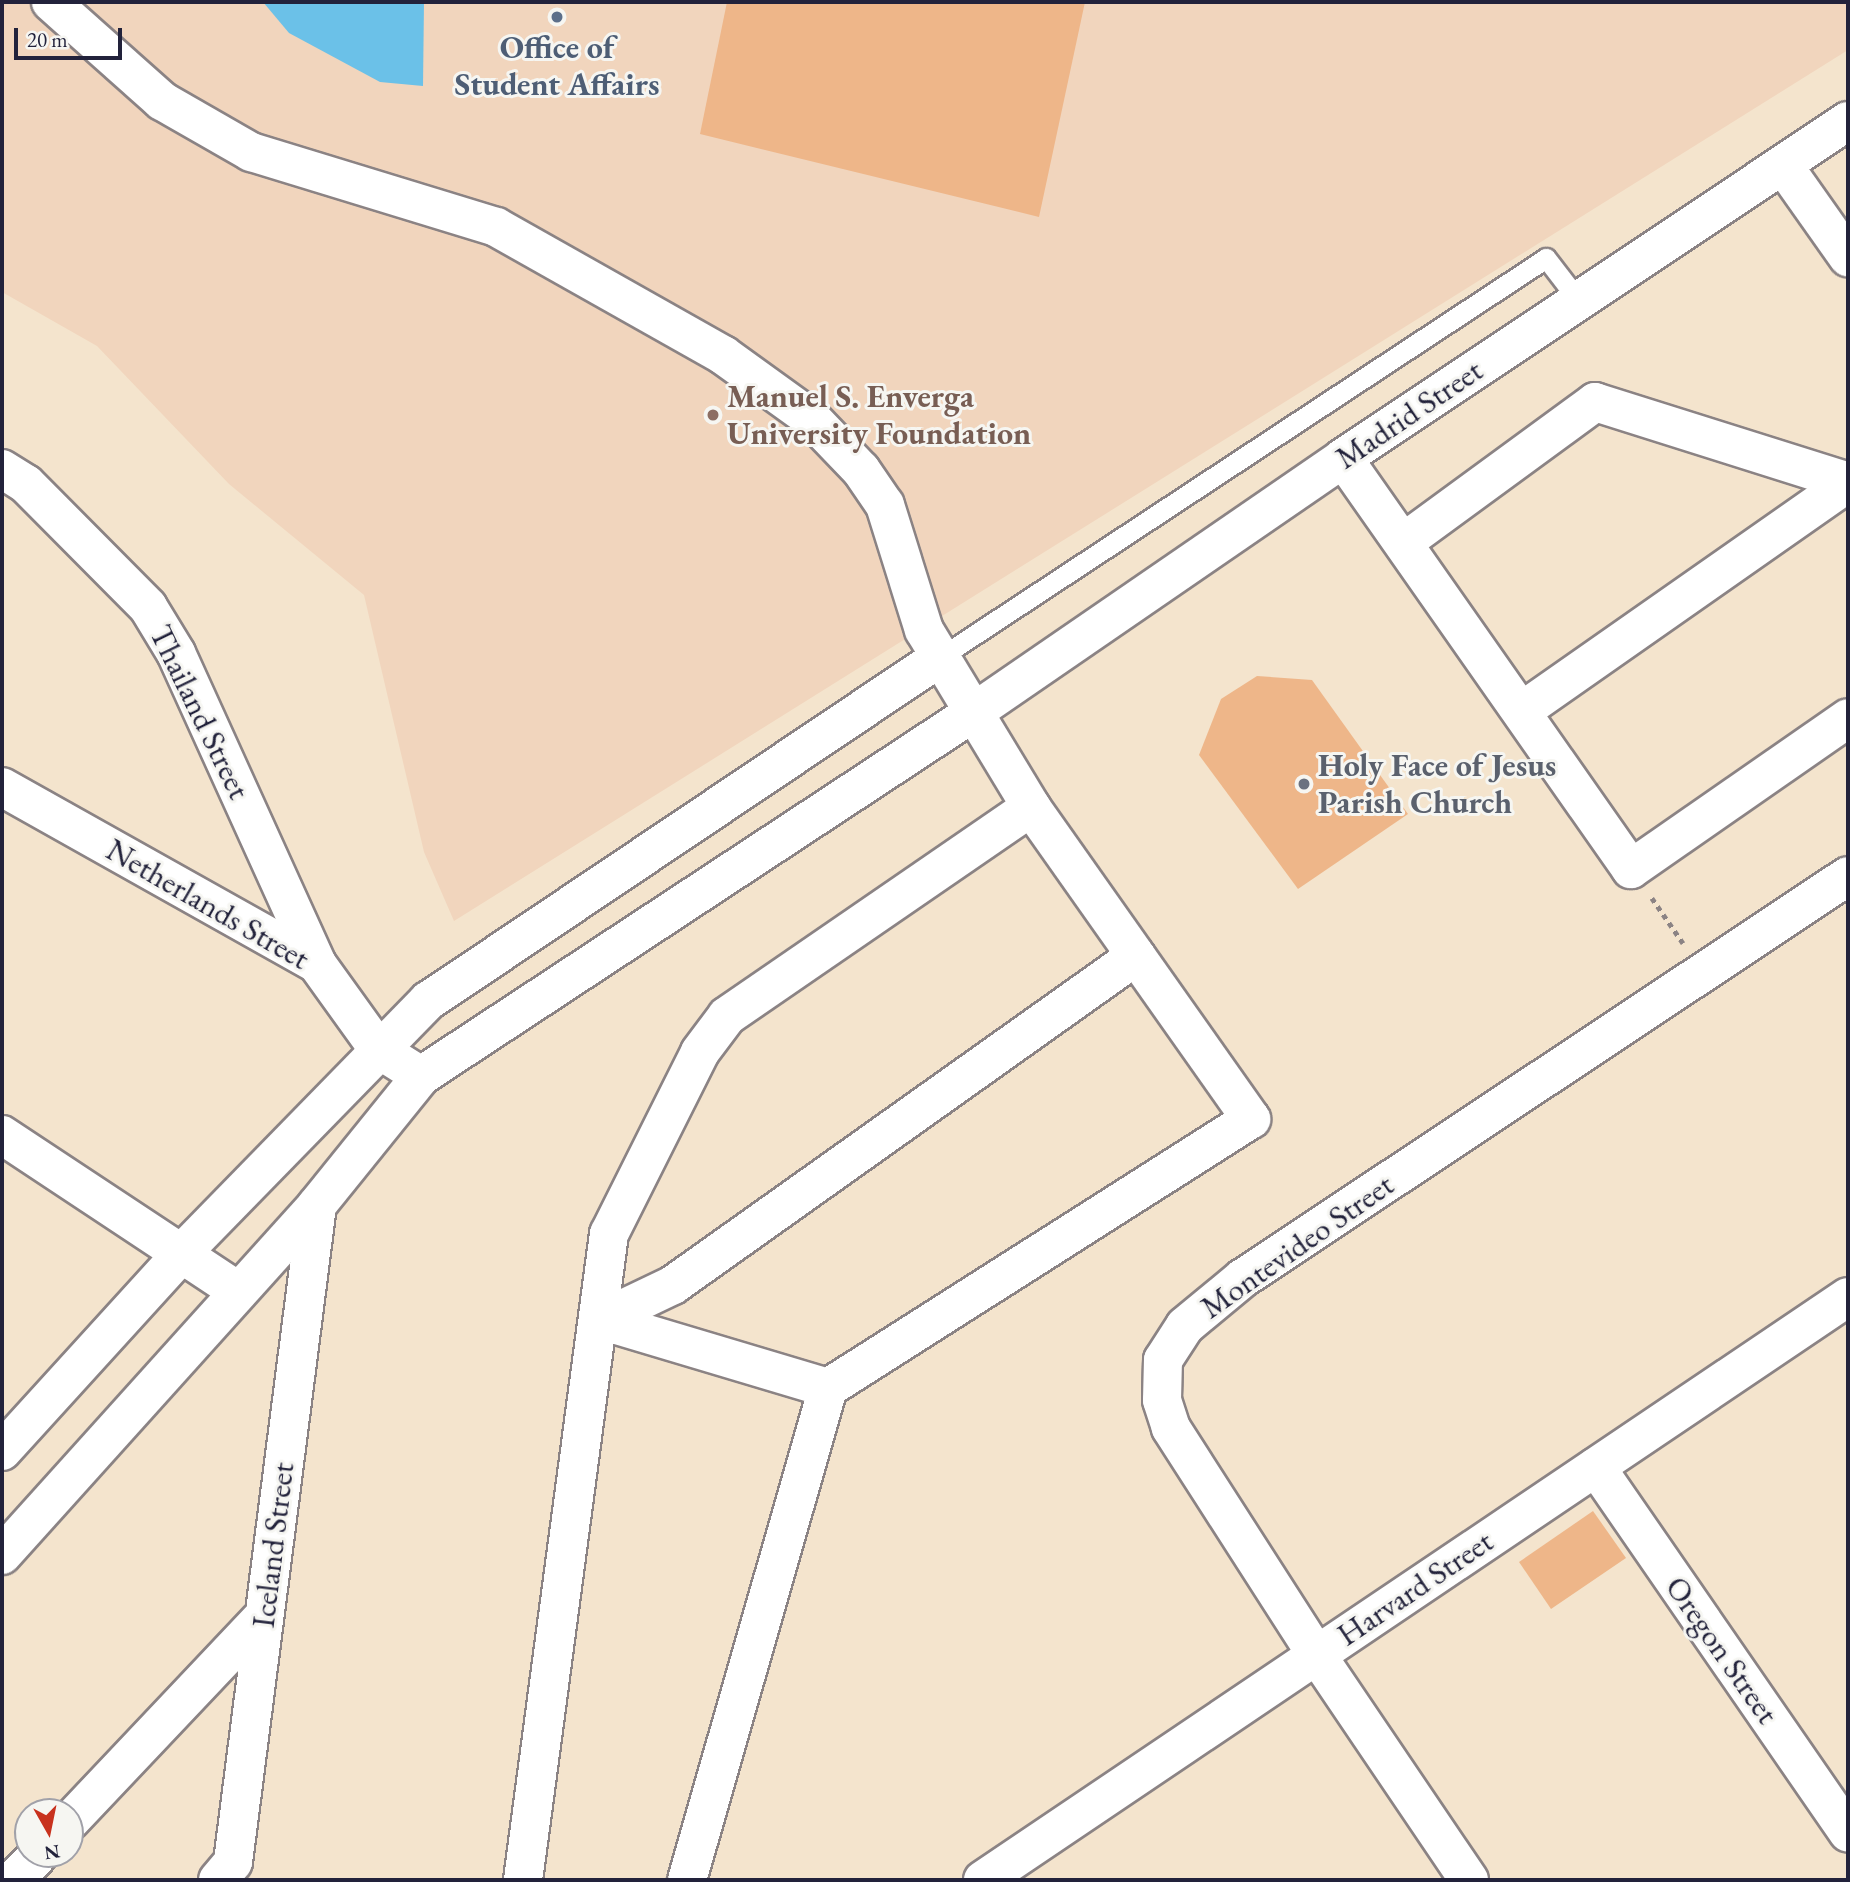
<!DOCTYPE html>
<html>
<head>
<meta charset="utf-8">
<style>
	body { margin:0 }
	#map { position:relative; width:1850px; height:1882px; overflow:hidden; background:#f4e4cd; font-family:"EB Garamond",serif }
	div>[style] { position:absolute }
	.built>* { inset:0; background:#f1d5bd }
	.water>* { inset:0; background:#6bc1e8 }
	.building>* { inset:0; background:#eeb689 }
	.path>* { height:4.5px; margin-top:-2.25px; transform-origin:0; background:repeating-linear-gradient(90deg,#8b8384 0 5px,transparent 0 10px) }
	.roads { filter:drop-shadow(2px 0 #8b8384) drop-shadow(-2px 0 #8b8384) drop-shadow(0 2px #8b8384) drop-shadow(0 -2px #8b8384) }
	.service>* { height:19px; margin:-9.5px; padding:0 9.5px; transform-origin:9.5px; border-radius:9.5px; background:#fff }
	.minor>* { height:38px; margin:-19px; padding:0 19px; transform-origin:19px; border-radius:19px; background:#fff }
	.tertiary>* { height:38px; margin:-19px; padding:0 19px; transform-origin:19px; border-radius:19px; background:#fff }
	.dots>* { width:19px; height:19px; translate:-50% -50%; box-sizing:border-box; border:4px solid #f6f6f2; border-radius:50% }
	span { translate:-50% -50%; white-space:nowrap; text-align:center; line-height:1.15; -webkit-text-stroke:6px #f6f6f2; paint-order:stroke }
	.service-label { font-size:32px; color:#4e5e75; font-weight:700 }
	.education-label { font-size:32px; color:#785e54; font-weight:700 }
	.left { translate:0 -50%; text-align:left }
	.street-label { font-size:32px; color:#22223b }
	.worship-label { font-size:32px; color:#5b616d; font-weight:700 }
	.frame { position:absolute; inset:0; border:4px solid #22223b; pointer-events:none }
	.north { position:absolute; left:14px; top:1798px; width:70px; height:70px; box-sizing:border-box; background:#f6f6f2; border:2px solid #a1a1a9; border-radius:50%; rotate:171deg; font-size:19px; font-weight:700; line-height:28px; text-align:center; color:#22223b }
	.north::after { content:''; display:block; margin:auto; width:24px; height:32px; background:#c8321e; clip-path:polygon(50% 0,100% 100%,50% 72%,0 100%) }
	.scale { position:absolute; left:14px; top:28px; width:108px; height:32px; box-sizing:border-box; border:4px solid #22223b; border-top:0; padding-left:9px; font-size:21px; line-height:24px; white-space:nowrap; color:#22223b; -webkit-text-stroke:5px #f6f6f2; paint-order:stroke }
</style>
</head>
<body>
<div id="map">
	<div class="built">
		<div style="clip-path:polygon(2px 2px,1848px 2px,1848px 50px,454px 921px,424px 852px,364px 595px,229px 484px,97px 346px,2px 292px)"></div>
	</div>
	<div class="water">
		<div style="clip-path:polygon(263px 2px,424px 2px,423px 86px,380px 82px,289px 33px)"></div>
	</div>
	<div class="building">
		<div style="clip-path:polygon(727px 2px,1085px 2px,1039px 217px,700px 134px)"></div>
		<div style="clip-path:polygon(1257px 676px,1312px 680px,1408px 814px,1298px 889px,1199px 755px,1221px 699px)"></div>
		<div style="clip-path:polygon(1593px 1511px,1626px 1558px,1551px 1609px,1519px 1562px)"></div>
	</div>
	<div class="path">
		<div style="left:1652px;top:898px;width:55px;rotate:55.4deg"></div>
	</div>
	<div class="roads">
		<div class="service">
			<div style="left:942px;top:656px;width:723px;rotate:-33.38deg"></div>
			<div style="left:1546px;top:258px;width:54px;rotate:52.5deg"></div>
		</div>
		<div class="minor">
			<div style="left:51px;top:2px;width:149px;rotate:41.7deg"></div>
			<div style="left:162px;top:101px;width:103px;rotate:29.8deg"></div>
			<div style="left:251px;top:152px;width:256px;rotate:17deg"></div>
			<div style="left:496px;top:227px;width:261px;rotate:29.4deg"></div>
			<div style="left:723px;top:355px;width:111px;rotate:35.8deg"></div>
			<div style="left:813px;top:420px;width:69px;rotate:46.2deg"></div>
			<div style="left:861px;top:470px;width:42px;rotate:55.6deg"></div>
			<div style="left:885px;top:505px;width:131px;rotate:72.7deg"></div>
			<div style="left:924px;top:630px;width:207px;rotate:58.8deg"></div>
			<div style="left:1031px;top:807px;width:382px;rotate:54.8deg"></div>
			<div style="left:1251px;top:1119px;width:501px;rotate:147.55deg"></div>
			<div style="left:828px;top:1388px;width:512px;rotate:105.99deg"></div>
			<div style="left:1343px;top:458px;width:502px;rotate:54.98deg"></div>
			<div style="left:1631px;top:869px;width:264px;rotate:-34.8deg"></div>
			<div style="left:2px;top:469px;width:28px;rotate:32deg"></div>
			<div style="left:26px;top:484px;width:173px;rotate:45.2deg"></div>
			<div style="left:148px;top:607px;width:54px;rotate:58.7deg"></div>
			<div style="left:176px;top:653px;width:341px;rotate:65.6deg"></div>
			<div style="left:1404px;top:542px;width:237px;rotate:-36.2deg"></div>
			<div style="left:1595px;top:402px;width:265px;rotate:17.5deg"></div>
			<div style="left:1522px;top:711px;width:398px;rotate:-35deg"></div>
			<div style="left:2px;top:787px;width:361px;rotate:29.3deg"></div>
			<div style="left:317px;top:964px;width:105px;rotate:54.3deg"></div>
			<div style="left:378px;top:1049px;width:51px;rotate:32.1deg"></div>
			<div style="left:2px;top:1135px;width:283px;rotate:33.5deg"></div>
			<div style="left:600px;top:1320px;width:81px;rotate:-25.6deg"></div>
			<div style="left:673px;top:1285px;width:568px;rotate:-35.4deg"></div>
			<div style="left:600px;top:1320px;width:238px;rotate:16.6deg"></div>
			<div style="left:2px;top:1451px;width:266px;rotate:-47.7deg"></div>
			<div style="left:181px;top:1254px;width:354px;rotate:-45.7deg"></div>
			<div style="left:428px;top:1001px;width:619px;rotate:-33.87deg"></div>
			<div style="left:1596px;top:1467px;width:444px;rotate:55.4deg"></div>
			<div style="left:70px;top:1821px;width:282px;rotate:-46.6deg"></div>
			<div style="left:14px;top:1880px;width:36px;rotate:-46deg"></div>
			<div style="left:218px;top:1880px;width:23px;rotate:-50deg"></div>
			<div style="left:233px;top:1862px;width:662px;rotate:-82.71deg"></div>
			<div style="left:523px;top:1880px;width:652px;rotate:-82.42deg"></div>
			<div style="left:609px;top:1234px;width:203px;rotate:-63.4deg"></div>
			<div style="left:700px;top:1052px;width:45px;rotate:-53.1deg"></div>
			<div style="left:727px;top:1016px;width:369px;rotate:-34.5deg"></div>
			<div style="left:983px;top:1880px;width:1043px;rotate:-33.98deg"></div>
			<div style="left:1469px;top:1880px;width:273px;rotate:-124.1deg"></div>
			<div style="left:1316px;top:1654px;width:269px;rotate:-122.7deg"></div>
			<div style="left:1171px;top:1428px;width:29px;rotate:-108deg"></div>
			<div style="left:1162px;top:1400px;width:40px;rotate:-88.6deg"></div>
			<div style="left:1163px;top:1360px;width:40px;rotate:-57.1deg"></div>
			<div style="left:1185px;top:1326px;width:75px;rotate:-39.6deg"></div>
			<div style="left:1243px;top:1278px;width:726px;rotate:-33.6deg"></div>
		</div>
		<div class="tertiary">
			<div style="left:1783px;top:165px;width:113px;rotate:54.8deg"></div>
			<div style="left:2px;top:1555px;width:471px;rotate:-48deg"></div>
			<div style="left:317px;top:1205px;width:166px;rotate:-51.1deg"></div>
			<div style="left:421px;top:1076px;width:662px;rotate:-33.35deg"></div>
			<div style="left:974px;top:712px;width:448px;rotate:-34.5deg"></div>
			<div style="left:1343px;top:458px;width:607px;rotate:-33.72deg"></div>
		</div>
	</div>
	<div class="dots">
		<div style="left:557px;top:17px;background:#5c6f8a"></div>
		<div style="left:713px;top:415px;background:#8d6e63"></div>
		<div style="left:1304px;top:784px;background:#6b7280"></div>
	</div>
	<div class="service-label">
		<span style="left:557px;top:66px">Office of<br>Student Affairs</span>
	</div>
	<div class="education-label">
		<span class="left" style="left:727px;top:415px">Manuel S. Enverga<br>University Foundation</span>
	</div>
	<div class="street-label">
		<span style="left:1409px;top:414px;rotate:-34deg">Madrid Street</span>
		<span style="left:200px;top:712px;rotate:64deg">Thailand Street</span>
		<span style="left:208px;top:904px;rotate:30deg">Netherlands Street</span>
		<span style="left:1297px;top:1246px;rotate:-35deg">Montevideo Street</span>
		<span style="left:273px;top:1545px;rotate:-83deg">Iceland Street</span>
		<span style="left:1415px;top:1588px;rotate:-34deg">Harvard Street</span>
		<span style="left:1722px;top:1650px;rotate:55deg">Oregon Street</span>
	</div>
	<div class="worship-label">
		<span class="left" style="left:1318px;top:784px">Holy Face of Jesus<br>Parish Church</span>
	</div>
	<div class="frame"></div>
	<div class="north">N</div>
	<div class="scale">20 m</div>
</div>
</body>
</html>
